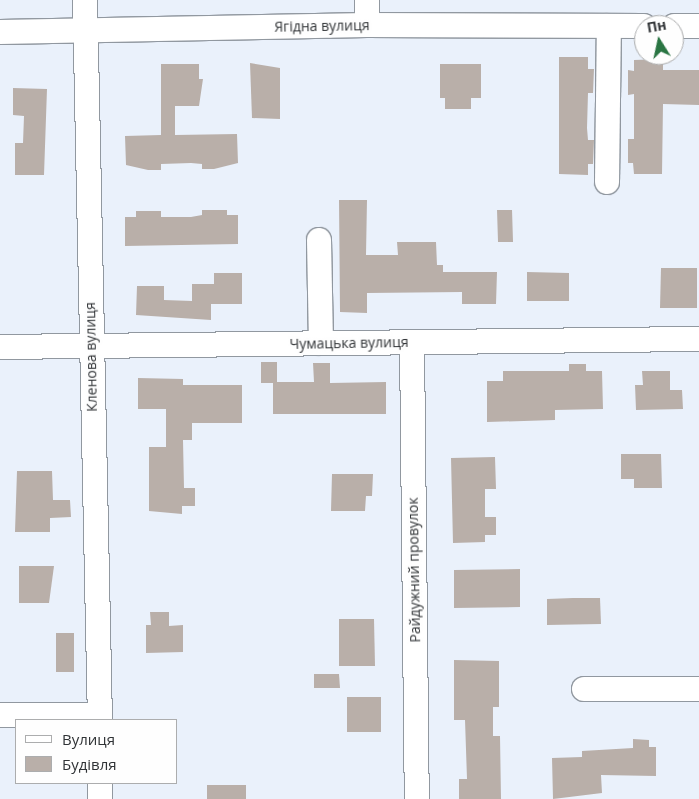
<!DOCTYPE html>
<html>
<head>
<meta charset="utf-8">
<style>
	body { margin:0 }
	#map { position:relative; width:699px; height:799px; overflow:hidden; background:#eaf1fb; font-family:"Open Sans",sans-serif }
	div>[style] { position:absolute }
	.building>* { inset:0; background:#b9afa9 }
	.roads { filter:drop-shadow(1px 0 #9198a0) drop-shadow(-1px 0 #9198a0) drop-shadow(0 1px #9198a0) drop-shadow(0 -1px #9198a0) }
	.minor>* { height:24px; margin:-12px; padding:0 12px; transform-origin:12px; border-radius:12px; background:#fff }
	span { translate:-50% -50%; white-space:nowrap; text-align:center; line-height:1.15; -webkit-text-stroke:5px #fefefe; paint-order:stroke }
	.street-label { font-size:14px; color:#303336 }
	.legend { position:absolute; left:15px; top:719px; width:162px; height:65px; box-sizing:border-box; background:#fefefe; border:1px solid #acadae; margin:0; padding:6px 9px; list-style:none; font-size:15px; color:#303336 }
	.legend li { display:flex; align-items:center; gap:10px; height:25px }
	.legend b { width:25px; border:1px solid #acadae }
	.north { position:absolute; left:634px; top:15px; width:50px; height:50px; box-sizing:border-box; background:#fefefe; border:1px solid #acadae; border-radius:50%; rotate:350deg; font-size:14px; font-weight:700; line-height:20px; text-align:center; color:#303336 }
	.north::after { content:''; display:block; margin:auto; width:18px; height:22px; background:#2a7543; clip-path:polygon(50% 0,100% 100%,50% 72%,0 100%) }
</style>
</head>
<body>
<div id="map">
	<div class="building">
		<div style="clip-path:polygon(559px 57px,588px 57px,588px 69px,594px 69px,593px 93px,588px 93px,587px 128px,588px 140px,594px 140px,593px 164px,588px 164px,588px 175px,559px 174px)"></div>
		<div style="clip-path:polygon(663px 59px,663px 70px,699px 70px,699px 105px,663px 104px,662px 174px,634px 174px,633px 163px,628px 163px,628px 139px,634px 139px,634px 94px,628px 95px,628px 70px,634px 71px,634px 60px)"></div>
		<div style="clip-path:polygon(250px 63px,280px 68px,280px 119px,252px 118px)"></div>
		<div style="clip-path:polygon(161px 64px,199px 64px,199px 79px,203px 79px,199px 106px,175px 106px,175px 135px,237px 134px,238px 163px,214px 169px,202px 169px,202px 164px,191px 163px,161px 164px,161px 170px,148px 170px,126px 165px,125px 136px,161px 135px)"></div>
		<div style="clip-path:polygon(440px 64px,481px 64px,481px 98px,471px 98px,471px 109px,445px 109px,445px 98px,440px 98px)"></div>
		<div style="clip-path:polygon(13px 88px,47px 89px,44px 175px,15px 175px,15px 143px,23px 143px,24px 116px,13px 115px)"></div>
		<div style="clip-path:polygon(339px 200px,367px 200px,366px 255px,398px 255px,397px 242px,436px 242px,437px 265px,443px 265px,443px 272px,497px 272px,496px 304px,462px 304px,462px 292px,367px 293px,367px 313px,340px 312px)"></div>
		<div style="clip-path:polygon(202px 210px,227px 210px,227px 215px,238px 215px,238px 244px,125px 246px,125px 217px,136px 217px,136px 211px,161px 211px,161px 217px,191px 217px,202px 215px)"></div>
		<div style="clip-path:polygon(497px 210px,512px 210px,513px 242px,498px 242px)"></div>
		<div style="clip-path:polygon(661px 268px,697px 268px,697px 308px,660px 308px)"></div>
		<div style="clip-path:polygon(527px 272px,569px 273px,569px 301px,527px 301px)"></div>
		<div style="clip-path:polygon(214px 273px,242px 273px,242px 304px,211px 304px,211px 320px,136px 315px,137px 286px,164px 286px,164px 300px,192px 301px,192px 284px,214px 284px)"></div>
		<div style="clip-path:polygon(261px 362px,277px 362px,277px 382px,314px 382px,313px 363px,330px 363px,330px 383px,386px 382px,386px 414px,273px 414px,273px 383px,261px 383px)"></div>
		<div style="clip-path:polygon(569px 364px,586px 364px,586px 371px,602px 371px,603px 409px,555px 410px,555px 420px,487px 422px,487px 381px,503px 381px,503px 371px,569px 371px)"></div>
		<div style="clip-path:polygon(642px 371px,670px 371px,670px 390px,682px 390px,683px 409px,636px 410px,635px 385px,643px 385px)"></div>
		<div style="clip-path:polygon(138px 378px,183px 379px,183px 385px,242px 385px,242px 423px,192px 423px,192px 440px,183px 440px,184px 488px,195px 488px,195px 506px,182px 506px,182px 514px,149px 511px,149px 447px,166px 447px,166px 409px,138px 409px)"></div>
		<div style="clip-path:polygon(621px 454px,661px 454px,662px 488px,634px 488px,634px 479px,621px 479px)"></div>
		<div style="clip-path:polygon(495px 457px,496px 489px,485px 489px,485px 517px,496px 517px,496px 535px,485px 535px,485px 542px,453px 543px,451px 458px)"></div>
		<div style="clip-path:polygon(17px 471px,52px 471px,53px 500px,70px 500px,71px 517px,50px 518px,50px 532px,15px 532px)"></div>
		<div style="clip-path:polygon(332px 474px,373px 474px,372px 496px,366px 496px,365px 511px,331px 511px)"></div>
		<div style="clip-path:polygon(19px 566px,54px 566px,49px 603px,19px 603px)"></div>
		<div style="clip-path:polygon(520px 569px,520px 607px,454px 608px,454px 570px)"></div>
		<div style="clip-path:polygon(573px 598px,600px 598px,601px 624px,547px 625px,547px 599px)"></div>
		<div style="clip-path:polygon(150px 612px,169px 612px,169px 626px,183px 625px,183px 652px,146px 653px,146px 625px,151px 625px)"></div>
		<div style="clip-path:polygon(339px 619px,374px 619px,375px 666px,339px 666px)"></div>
		<div style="clip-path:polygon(56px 633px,74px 633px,74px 672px,56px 672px)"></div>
		<div style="clip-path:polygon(454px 660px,499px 661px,499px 707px,493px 707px,493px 736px,500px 736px,501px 799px,459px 799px,459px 779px,467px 779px,465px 720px,454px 720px)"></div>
		<div style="clip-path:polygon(314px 674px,339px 674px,340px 688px,314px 688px)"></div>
		<div style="clip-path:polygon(347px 697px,381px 697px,381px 732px,347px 732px)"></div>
		<div style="clip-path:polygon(633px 739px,649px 740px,649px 747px,656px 747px,656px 776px,601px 775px,602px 793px,553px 799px,552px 758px,582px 757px,582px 751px,633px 748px)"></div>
		<div style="clip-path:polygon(207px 785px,246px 785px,246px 799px,207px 799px)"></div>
	</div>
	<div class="roads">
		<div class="minor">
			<div style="left:85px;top:0;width:720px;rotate:88.81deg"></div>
			<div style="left:367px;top:0;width:25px;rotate:90deg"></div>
			<div style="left:674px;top:26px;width:25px"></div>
			<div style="left:0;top:32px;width:367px;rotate:-1.1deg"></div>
			<div style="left:367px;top:25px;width:277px;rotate:0.2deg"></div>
			<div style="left:607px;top:182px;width:156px;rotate:-89.3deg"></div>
			<div style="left:319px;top:240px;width:103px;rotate:88.9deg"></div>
			<div style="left:412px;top:342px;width:457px;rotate:89.4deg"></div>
			<div style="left:0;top:347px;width:699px;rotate:-0.66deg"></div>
			<div style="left:584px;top:689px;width:115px"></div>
			<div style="left:0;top:715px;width:99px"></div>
			<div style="left:100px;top:783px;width:16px;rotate:90deg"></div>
		</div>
	</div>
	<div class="street-label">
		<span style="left:322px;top:26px;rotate:-1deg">Ягідна вулиця</span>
		<span style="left:349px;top:343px;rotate:-1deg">Чумацька вулиця</span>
		<span style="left:91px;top:357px;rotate:-91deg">Кленова вулиця</span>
		<span style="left:414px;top:570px;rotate:-91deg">Райдужний провулок</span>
	</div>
	<ul class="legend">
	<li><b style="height:6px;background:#fff"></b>Вулиця</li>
	<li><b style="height:14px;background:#b9afa9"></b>Будівля</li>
	</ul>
	<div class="north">Пн</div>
</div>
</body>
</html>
